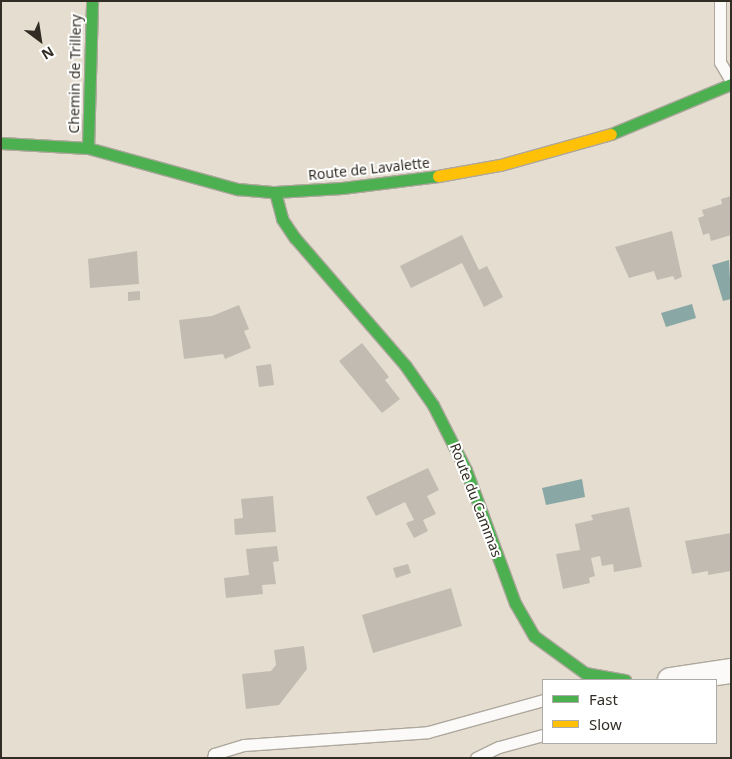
<!DOCTYPE html>
<html>
<head>
<meta charset="utf-8">
<style>
	body { margin:0 }
	#map { position:relative; width:732px; height:759px; overflow:hidden; background:#e5ddd0; font-family:"Noto Sans",sans-serif }
	div>[style] { position:absolute }
	.water>* { inset:0; background:#89a8a5 }
	.building>* { inset:0; background:#c1bbb1 }
	.roads { filter:drop-shadow(1px 0 #ada79d) drop-shadow(-1px 0 #ada79d) drop-shadow(0 1px #ada79d) drop-shadow(0 -1px #ada79d) }
	.lane>* { height:11px; margin:-5.5px; padding:0 5.5px; transform-origin:5.5px; border-radius:5.5px; background:#fbfaf8 }
	.street>* { height:24px; margin:-12px; padding:0 12px; transform-origin:12px; border-radius:12px; background:#fbfaf8 }
	.fast>* { height:11px; margin:-5.5px; padding:0 5.5px; transform-origin:5.5px; border-radius:5.5px; background:#4caf50 }
	.slow>* { height:11px; margin:-5.5px; padding:0 5.5px; transform-origin:5.5px; border-radius:5.5px; background:#ffc107 }
	span { translate:-50% -50%; white-space:nowrap; text-align:center; line-height:1.15; -webkit-text-stroke:4px #fff; paint-order:stroke }
	.street-label { font-size:14px; color:#322d24 }
	.frame { position:absolute; inset:0; border:2px solid #322d24; pointer-events:none }
	.legend { position:absolute; left:542px; top:679px; width:175px; height:65px; box-sizing:border-box; background:#fff; border:1px solid #adaba7; margin:0; padding:6px 9px; list-style:none; font-size:15px; color:#322d24 }
	.legend li { display:flex; align-items:center; gap:10px; height:25px }
	.legend b { width:25px; border:1px solid #adaba7 }
	.north { position:absolute; left:15px; top:15px; width:50px; height:50px; -webkit-text-stroke:4px #fff; paint-order:stroke; rotate:149deg; font-size:14px; font-weight:700; line-height:20px; text-align:center; color:#322d24 }
	.north::after { content:''; display:block; margin:auto; width:18px; height:22px; background:#322d24; clip-path:polygon(50% 0,100% 100%,50% 72%,0 100%) }
</style>
</head>
<body>
<div id="map">
	<div class="water">
		<div style="clip-path:polygon(729px 260px,731px 299px,723px 301px,712px 265px)"></div>
		<div style="clip-path:polygon(692px 304px,696px 318px,666px 327px,661px 313px)"></div>
		<div style="clip-path:polygon(582px 479px,585px 497px,546px 505px,542px 488px)"></div>
	</div>
	<div class="building">
		<div style="clip-path:polygon(731px 196px,731px 235px,711px 241px,709px 233px,703px 235px,698px 218px,704px 216px,702px 210px,722px 204px,721px 199px)"></div>
		<div style="clip-path:polygon(672px 231px,682px 277px,675px 280px,673px 276px,657px 280px,654px 271px,629px 278px,615px 247px)"></div>
		<div style="clip-path:polygon(462px 235px,479px 270px,487px 266px,503px 297px,484px 307px,462px 263px,411px 288px,400px 266px)"></div>
		<div style="clip-path:polygon(137px 251px,139px 284px,90px 288px,88px 259px)"></div>
		<div style="clip-path:polygon(140px 291px,140px 300px,128px 301px,128px 292px)"></div>
		<div style="clip-path:polygon(239px 305px,249px 329px,244px 331px,251px 348px,225px 359px,223px 354px,184px 359px,179px 320px,212px 316px)"></div>
		<div style="clip-path:polygon(362px 343px,389px 377px,385px 380px,400px 399px,382px 413px,339px 361px)"></div>
		<div style="clip-path:polygon(271px 364px,274px 385px,259px 387px,256px 366px)"></div>
		<div style="clip-path:polygon(428px 468px,439px 490px,427px 496px,436px 514px,423px 520px,428px 531px,414px 538px,406px 523px,414px 520px,405px 502px,376px 516px,366px 497px)"></div>
		<div style="clip-path:polygon(273px 496px,276px 532px,235px 535px,234px 519px,243px 518px,241px 499px)"></div>
		<div style="clip-path:polygon(629px 507px,642px 567px,614px 572px,613px 564px,602px 566px,600px 556px,591px 558px,595px 576px,589px 578px,590px 583px,563px 589px,556px 554px,580px 550px,575px 524px,593px 520px,591px 515px)"></div>
		<div style="clip-path:polygon(731px 533px,731px 571px,708px 575px,708px 571px,692px 574px,685px 541px)"></div>
		<div style="clip-path:polygon(277px 546px,279px 561px,273px 562px,276px 584px,262px 585px,263px 594px,226px 598px,224px 578px,249px 575px,246px 549px)"></div>
		<div style="clip-path:polygon(408px 564px,411px 573px,396px 578px,393px 568px)"></div>
		<div style="clip-path:polygon(451px 588px,462px 626px,373px 653px,362px 615px)"></div>
		<div style="clip-path:polygon(304px 646px,307px 669px,279px 705px,246px 709px,242px 674px,271px 671px,276px 665px,274px 650px)"></div>
	</div>
	<div class="roads">
		<div class="lane">
			<div style="left:720px;top:1px;width:61px;rotate:90deg"></div>
			<div style="left:720px;top:62px;width:22px;rotate:60deg"></div>
			<div style="left:213px;top:758px;width:4px;rotate:-76deg"></div>
			<div style="left:214px;top:754px;width:31px;rotate:-17deg"></div>
			<div style="left:244px;top:745px;width:184px;rotate:-4deg"></div>
			<div style="left:428px;top:732px;width:119px;rotate:-15.5deg"></div>
			<div style="left:476px;top:758px;width:25px;rotate:-26deg"></div>
			<div style="left:499px;top:747px;width:46px;rotate:-15.3deg"></div>
		</div>
		<div class="street">
			<div style="left:670px;top:680px;width:62px;rotate:-8.4deg"></div>
		</div>
		<div class="fast">
			<div style="left:611px;top:134px;width:130px;rotate:-22.6deg"></div>
			<div style="left:1px;top:143px;width:87px;rotate:3.3deg"></div>
			<div style="left:88px;top:148px;width:155px;rotate:15.4deg"></div>
			<div style="left:237px;top:189px;width:38px;rotate:5deg"></div>
			<div style="left:275px;top:192px;width:67px;rotate:-3.4deg"></div>
			<div style="left:342px;top:188px;width:97px;rotate:-7.1deg"></div>
			<div style="left:88px;top:148px;width:147px;rotate:-88.4deg"></div>
			<div style="left:275px;top:192px;width:28px;rotate:75deg"></div>
			<div style="left:282px;top:219px;width:23px;rotate:56deg"></div>
			<div style="left:295px;top:238px;width:168px;rotate:49.1deg"></div>
			<div style="left:405px;top:365px;width:49px;rotate:55deg"></div>
			<div style="left:433px;top:405px;width:73px;rotate:63.1deg"></div>
			<div style="left:466px;top:470px;width:142px;rotate:69.8deg"></div>
			<div style="left:515px;top:603px;width:38px;rotate:60deg"></div>
			<div style="left:534px;top:636px;width:63px;rotate:36deg"></div>
			<div style="left:585px;top:673px;width:41px;rotate:9.9deg"></div>
		</div>
		<div class="slow">
			<div style="left:438px;top:176px;width:63px;rotate:-10.1deg"></div>
			<div style="left:500px;top:165px;width:115px;rotate:-15.6deg"></div>
		</div>
	</div>
	<div class="street-label">
		<span style="left:75px;top:74px;rotate:-89deg">Chemin de Trillery</span>
		<span style="left:369px;top:169px;rotate:-6deg">Route de Lavalette</span>
		<span style="left:476px;top:500px;rotate:69deg">Route du Cammas</span>
	</div>
	<div class="frame"></div>
	<ul class="legend">
	<li><b style="height:6px;background:#4caf50"></b>Fast</li>
	<li><b style="height:6px;background:#ffc107"></b>Slow</li>
	</ul>
	<div class="north">N</div>
</div>
</body>
</html>
